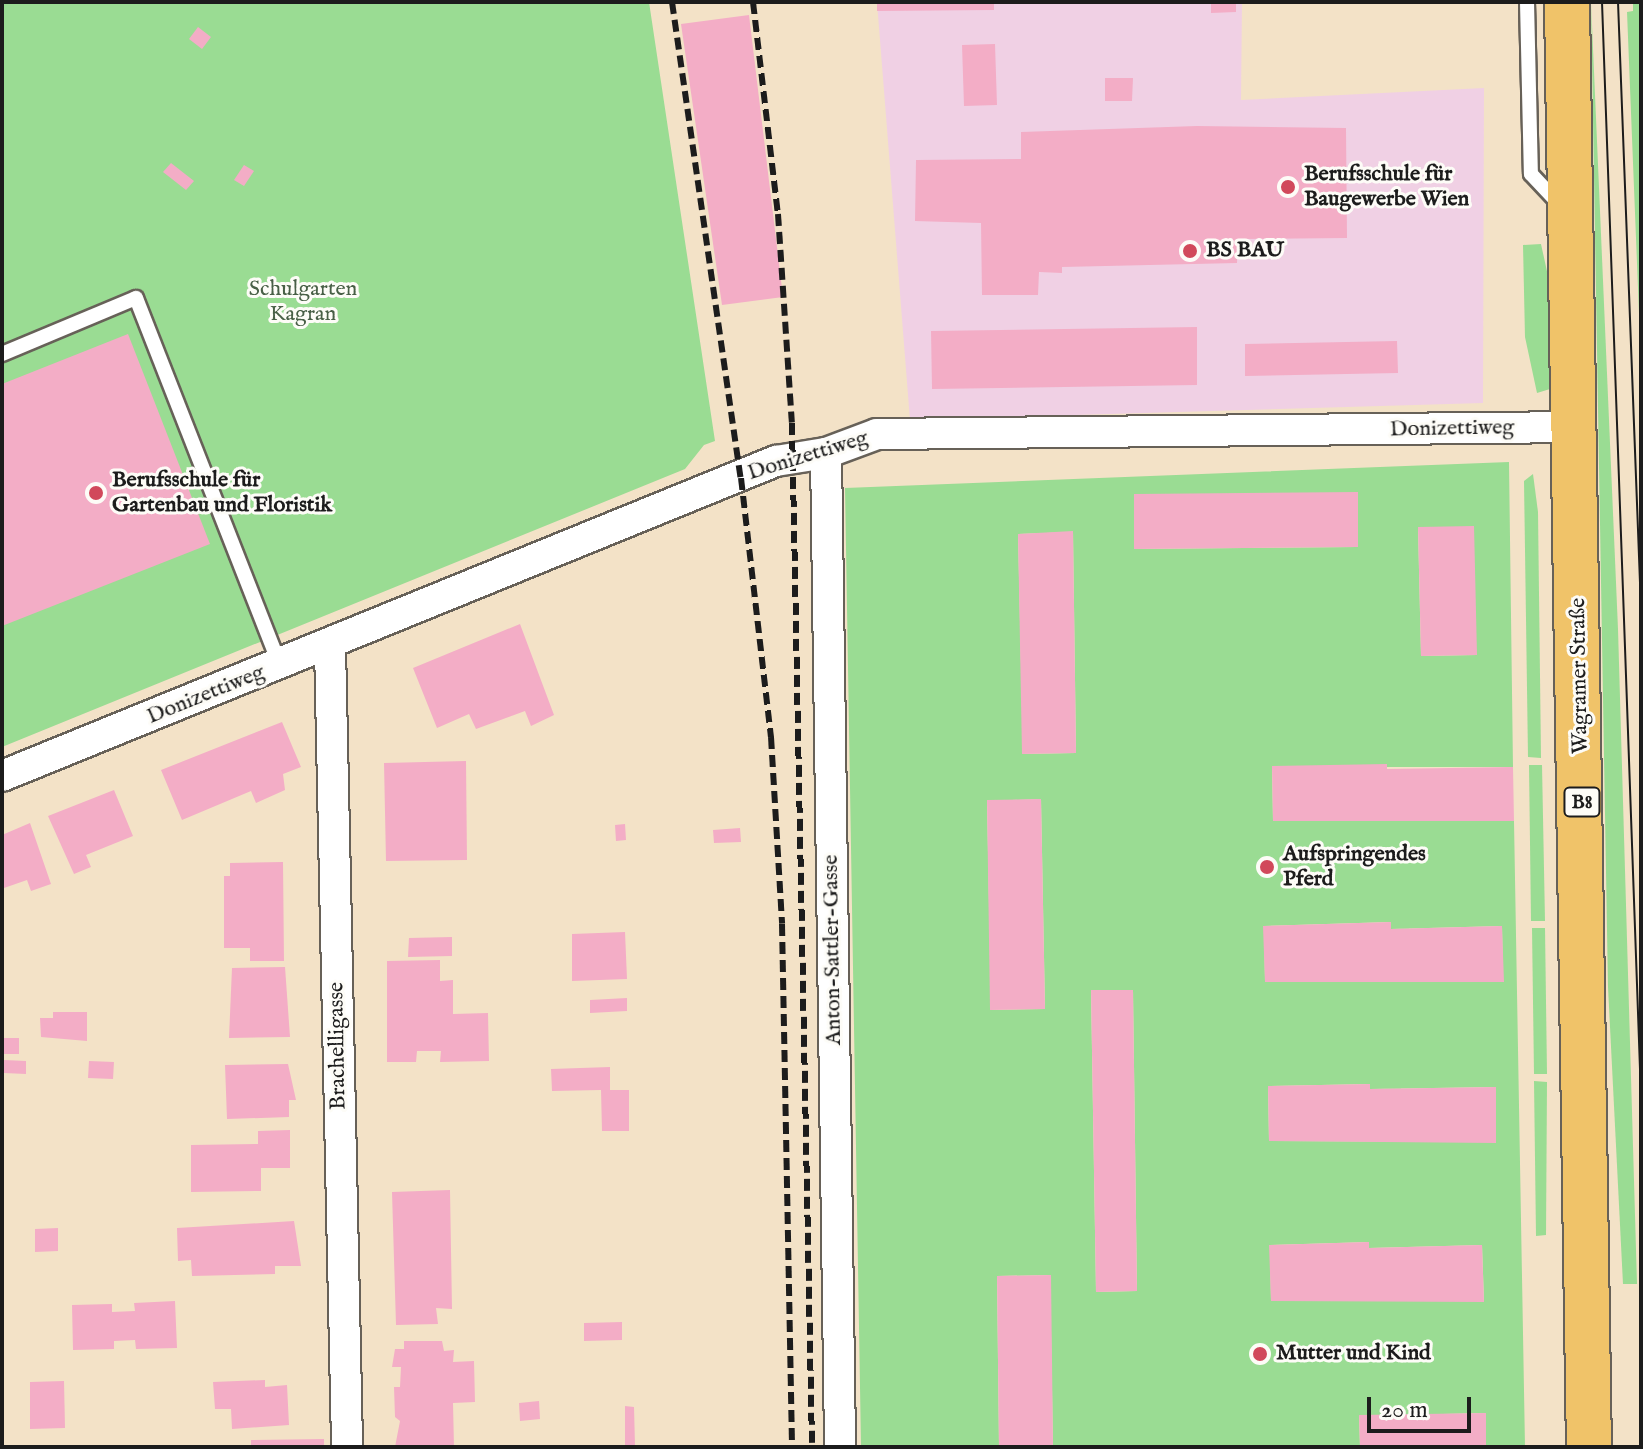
<!DOCTYPE html>
<html>
<head>
<meta charset="utf-8">
<style>
	body { margin:0 }
	#map { position:relative; width:1643px; height:1449px; overflow:hidden; background:#f3e2c7; font-family:"IM FELL English",serif }
	div>[style] { position:absolute }
	.built>* { inset:0; background:#f0d0e4 }
	.green>* { inset:0; background:#9adc93 }
	.building>* { inset:0; background:#f3adc6 }
	.roads { filter:drop-shadow(2px 0 #676158) drop-shadow(-2px 0 #676158) drop-shadow(0 2px #676158) drop-shadow(0 -2px #676158) }
	.service>* { height:14px; margin:-7px; padding:0 7px; transform-origin:7px; border-radius:7px; background:#fff }
	.minor>* { height:30px; margin:-15px; padding:0 15px; transform-origin:15px; border-radius:15px; background:#fff }
	.primary>* { height:44px; margin:-22px; padding:0 22px; transform-origin:22px; border-radius:22px; background:#f0c369 }
	.tram>* { height:2px; margin:-1px; padding:0 1px; transform-origin:1px; border-radius:1px; background:#1c1c1c }
	.rail>* { height:6px; margin-top:-3px; transform-origin:0; background:repeating-linear-gradient(90deg,#1c1c1c 0 12px,transparent 0 18px) }
	.dots>* { width:22px; height:22px; translate:-50% -50%; box-sizing:border-box; border:4px solid #fdfcf7; border-radius:50% }
	span { translate:-50% -50%; white-space:nowrap; text-align:center; line-height:1.15; -webkit-text-stroke:6px #fdfcf7; paint-order:stroke }
	.shield-label span { padding:2px 6px; background:#fdfcf7; border:2px solid; border-radius:6px; -webkit-text-stroke-width:0 }
	.shield-label { font-size:20px; color:#1c1c1c; font-weight:700 }
	.poi-label { font-size:22px; color:#1c1c1c; font-weight:700 }
	.left { translate:0 -50%; text-align:left }
	.park-label { font-size:22px; color:#485f46 }
	.street-label { font-size:22px; color:#1c1c1c }
	.frame { position:absolute; inset:0; border:4px solid #1c1c1c; pointer-events:none }
	.scale { position:absolute; left:1367px; top:1397px; width:104px; height:36px; box-sizing:border-box; border:4px solid #1c1c1c; border-top:0; padding-left:10px; font-size:24px; line-height:28px; white-space:nowrap; color:#1c1c1c; -webkit-text-stroke:6px #fdfcf7; paint-order:stroke }
</style>
</head>
<body>
<div id="map">
	<div class="built">
		<div style="clip-path:polygon(877px 2px,1242px 2px,1241px 100px,1484px 88px,1483px 403px,910px 420px)"></div>
	</div>
	<div class="green">
		<div style="clip-path:polygon(2px 2px,649px 2px,715px 441px,704px 445px,685px 469px,2px 747px)"></div>
		<div style="clip-path:polygon(1591px 2px,1618px 629px,1637px 1284px,1623px 1284px,1608px 987px)"></div>
		<div style="clip-path:polygon(1633px 2px,1641px 2px,1641px 364px,1627px 12px,1633px 11px)"></div>
		<div style="clip-path:polygon(1541px 244px,1548px 276px,1550px 389px,1537px 393px,1525px 337px,1523px 245px)"></div>
		<div style="clip-path:polygon(evenodd,1509px 462px,1513px 767px,1272px 767px,1273px 821px,1514px 821px,1525px 1447px,1486px 1447px,1485px 1413px,1359px 1416px,1360px 1447px,1053px 1447px,1050px 1275px,997px 1276px,999px 1447px,861px 1447px,845px 488px,1509px 462px,1134px 494px,1358px 547px,1134px 549px,1134px 494px,1509px 462px,1418px 527px,1477px 655px,1421px 656px,1418px 527px,1509px 462px,1073px 532px,1076px 753px,1023px 754px,1018px 534px,1073px 532px,1509px 462px,1041px 799px,1045px 1009px,991px 1010px,987px 801px,1041px 799px,1509px 462px,1390px 922px,1391px 929px,1502px 926px,1503px 981px,1265px 982px,1264px 926px,1390px 922px,1509px 462px,1133px 990px,1137px 1291px,1096px 1292px,1091px 991px,1133px 990px,1509px 462px,1370px 1084px,1370px 1089px,1495px 1087px,1496px 1142px,1269px 1141px,1268px 1086px,1370px 1084px,1509px 462px,1369px 1242px,1369px 1248px,1482px 1245px,1484px 1301px,1271px 1301px,1270px 1245px,1369px 1242px)"></div>
		<div style="clip-path:polygon(1533px 474px,1538px 512px,1541px 758px,1528px 757px,1524px 481px)"></div>
		<div style="clip-path:polygon(1529px 765px,1542px 765px,1545px 921px,1531px 921px)"></div>
		<div style="clip-path:polygon(1532px 928px,1545px 928px,1547px 1074px,1534px 1074px)"></div>
		<div style="clip-path:polygon(1534px 1081px,1547px 1082px,1546px 1235px,1536px 1236px)"></div>
	</div>
	<div class="building">
		<div style="clip-path:polygon(877px 2px,994px 2px,994px 10px,877px 11px)"></div>
		<div style="clip-path:polygon(1211px 2px,1236px 2px,1236px 12px,1211px 13px)"></div>
		<div style="clip-path:polygon(749px 15px,783px 297px,722px 305px,681px 24px)"></div>
		<div style="clip-path:polygon(198px 27px,211px 37px,202px 49px,189px 39px)"></div>
		<div style="clip-path:polygon(995px 44px,997px 105px,964px 106px,962px 45px)"></div>
		<div style="clip-path:polygon(1105px 78px,1133px 78px,1132px 101px,1105px 101px)"></div>
		<div style="clip-path:polygon(1197px 126px,1346px 128px,1347px 238px,1238px 239px,1237px 263px,1062px 267px,1062px 273px,1039px 272px,1038px 295px,982px 295px,981px 223px,915px 221px,916px 160px,1021px 159px,1021px 132px)"></div>
		<div style="clip-path:polygon(171px 163px,194px 181px,186px 190px,163px 172px)"></div>
		<div style="clip-path:polygon(244px 165px,254px 171px,244px 186px,234px 180px)"></div>
		<div style="clip-path:polygon(1197px 327px,1197px 385px,932px 389px,931px 331px)"></div>
		<div style="clip-path:polygon(128px 334px,210px 544px,2px 626px,2px 384px)"></div>
		<div style="clip-path:polygon(1397px 341px,1398px 373px,1245px 376px,1245px 344px)"></div>
		<div style="clip-path:polygon(1358px 492px,1358px 547px,1134px 549px,1134px 494px)"></div>
		<div style="clip-path:polygon(1474px 526px,1477px 655px,1421px 656px,1418px 527px)"></div>
		<div style="clip-path:polygon(1073px 531px,1076px 753px,1022px 754px,1018px 534px)"></div>
		<div style="clip-path:polygon(520px 624px,554px 715px,531px 726px,525px 711px,476px 729px,469px 714px,437px 728px,413px 668px)"></div>
		<div style="clip-path:polygon(282px 722px,301px 767px,283px 774px,285px 790px,256px 803px,251px 791px,182px 820px,161px 770px)"></div>
		<div style="clip-path:polygon(466px 761px,467px 860px,386px 861px,384px 763px)"></div>
		<div style="clip-path:polygon(1387px 764px,1387px 769px,1513px 767px,1514px 821px,1273px 821px,1272px 766px)"></div>
		<div style="clip-path:polygon(114px 790px,133px 836px,86px 855px,91px 867px,74px 874px,48px 816px)"></div>
		<div style="clip-path:polygon(1041px 799px,1045px 1009px,990px 1010px,987px 800px)"></div>
		<div style="clip-path:polygon(30px 823px,51px 884px,31px 891px,27px 880px,4px 888px,2px 835px)"></div>
		<div style="clip-path:polygon(625px 824px,626px 840px,616px 841px,615px 825px)"></div>
		<div style="clip-path:polygon(740px 828px,741px 842px,714px 843px,713px 830px)"></div>
		<div style="clip-path:polygon(283px 862px,284px 961px,250px 961px,250px 948px,224px 948px,224px 876px,230px 876px,230px 863px)"></div>
		<div style="clip-path:polygon(1391px 922px,1391px 929px,1502px 926px,1504px 982px,1265px 982px,1263px 926px)"></div>
		<div style="clip-path:polygon(625px 932px,627px 979px,572px 981px,572px 934px)"></div>
		<div style="clip-path:polygon(452px 937px,452px 956px,408px 957px,409px 938px)"></div>
		<div style="clip-path:polygon(440px 960px,440px 981px,453px 980px,453px 1014px,488px 1013px,489px 1061px,440px 1062px,441px 1051px,417px 1051px,416px 1062px,387px 1062px,387px 961px)"></div>
		<div style="clip-path:polygon(285px 967px,290px 1037px,229px 1038px,232px 968px)"></div>
		<div style="clip-path:polygon(1091px 990px,1133px 990px,1137px 1291px,1096px 1292px)"></div>
		<div style="clip-path:polygon(627px 998px,627px 1011px,590px 1013px,590px 1000px)"></div>
		<div style="clip-path:polygon(53px 1012px,87px 1012px,87px 1041px,41px 1037px,40px 1018px,53px 1018px)"></div>
		<div style="clip-path:polygon(2px 1038px,19px 1038px,19px 1054px,2px 1054px)"></div>
		<div style="clip-path:polygon(4px 1060px,26px 1061px,26px 1074px,4px 1073px)"></div>
		<div style="clip-path:polygon(89px 1061px,114px 1062px,113px 1079px,88px 1078px)"></div>
		<div style="clip-path:polygon(288px 1064px,296px 1100px,289px 1100px,289px 1117px,227px 1119px,225px 1065px)"></div>
		<div style="clip-path:polygon(610px 1067px,610px 1090px,629px 1090px,629px 1131px,602px 1131px,601px 1090px,552px 1091px,551px 1069px)"></div>
		<div style="clip-path:polygon(1370px 1084px,1370px 1089px,1496px 1087px,1496px 1143px,1269px 1141px,1268px 1086px)"></div>
		<div style="clip-path:polygon(290px 1130px,290px 1168px,261px 1168px,261px 1191px,191px 1192px,191px 1145px,258px 1144px,258px 1131px)"></div>
		<div style="clip-path:polygon(450px 1190px,452px 1309px,436px 1308px,438px 1324px,396px 1325px,392px 1192px)"></div>
		<div style="clip-path:polygon(294px 1221px,301px 1266px,275px 1266px,275px 1274px,192px 1276px,191px 1260px,178px 1261px,177px 1228px)"></div>
		<div style="clip-path:polygon(58px 1228px,58px 1251px,35px 1252px,35px 1229px)"></div>
		<div style="clip-path:polygon(1369px 1242px,1369px 1248px,1482px 1245px,1484px 1302px,1271px 1301px,1269px 1245px)"></div>
		<div style="clip-path:polygon(1051px 1275px,1053px 1447px,999px 1447px,997px 1276px)"></div>
		<div style="clip-path:polygon(175px 1301px,177px 1348px,136px 1349px,135px 1340px,114px 1341px,114px 1349px,73px 1350px,72px 1305px,112px 1304px,112px 1312px,135px 1311px,134px 1303px)"></div>
		<div style="clip-path:polygon(622px 1322px,622px 1340px,584px 1341px,584px 1323px)"></div>
		<div style="clip-path:polygon(404px 1341px,442px 1341px,444px 1351px,454px 1350px,453px 1362px,474px 1361px,475px 1402px,453px 1403px,454px 1447px,395px 1447px,400px 1421px,395px 1417px,394px 1387px,400px 1387px,401px 1367px,392px 1367px,395px 1349px,404px 1349px)"></div>
		<div style="clip-path:polygon(265px 1380px,265px 1387px,287px 1385px,289px 1425px,232px 1429px,231px 1409px,215px 1409px,213px 1382px)"></div>
		<div style="clip-path:polygon(64px 1381px,65px 1428px,30px 1429px,30px 1382px)"></div>
		<div style="clip-path:polygon(539px 1401px,540px 1419px,520px 1421px,519px 1403px)"></div>
		<div style="clip-path:polygon(625px 1406px,634px 1407px,635px 1446px,625px 1446px)"></div>
		<div style="clip-path:polygon(1486px 1413px,1486px 1447px,1360px 1447px,1359px 1415px)"></div>
		<div style="clip-path:polygon(324px 1439px,324px 1447px,251px 1447px,251px 1440px)"></div>
	</div>
	<div class="roads">
		<div class="service">
			<div style="left:1527px;top:2px;width:172px;rotate:88.7deg"></div>
			<div style="left:1531px;top:174px;width:44px;rotate:46.8deg"></div>
			<div style="left:2px;top:354px;width:145px;rotate:-22.7deg"></div>
			<div style="left:136px;top:298px;width:394px;rotate:68.6deg"></div>
		</div>
		<div class="minor">
			<div style="left:826px;top:453px;width:994px;rotate:89.19deg"></div>
			<div style="left:330px;top:646px;width:801px;rotate:88.78deg"></div>
			<div style="left:2px;top:776px;width:836px;rotate:-22.15deg"></div>
			<div style="left:776px;top:461px;width:51px;rotate:-9.1deg"></div>
			<div style="left:826px;top:453px;width:54px;rotate:-20.4deg"></div>
			<div style="left:877px;top:434px;width:699px;rotate:-0.57deg"></div>
		</div>
		<div class="primary">
			<div style="left:1567px;top:2px;width:1445px;rotate:89.13deg"></div>
		</div>
	</div>
	<div class="tram">
		<div style="left:1602px;top:2px;width:1094px;rotate:87.96deg"></div>
		<div style="left:1618px;top:2px;width:608px;rotate:87.83deg"></div>
	</div>
	<div class="rail">
		<div style="left:672px;top:2px;width:481px;rotate:81.8deg"></div>
		<div style="left:741px;top:478px;width:261px;rotate:83.4deg"></div>
		<div style="left:771px;top:737px;width:187px;rotate:86.6deg"></div>
		<div style="left:782px;top:924px;width:523px;rotate:88.9deg"></div>
		<div style="left:753px;top:2px;width:213px;rotate:83.3deg"></div>
		<div style="left:778px;top:214px;width:209px;rotate:86.2deg"></div>
		<div style="left:792px;top:423px;width:1024px;rotate:88.88deg"></div>
	</div>
	<div class="dots">
		<div style="left:1288px;top:187px;background:#d1495b"></div>
		<div style="left:1190px;top:251px;background:#d1495b"></div>
		<div style="left:96px;top:493px;background:#d1495b"></div>
		<div style="left:1267px;top:867px;background:#d1495b"></div>
		<div style="left:1260px;top:1354px;background:#d1495b"></div>
	</div>
	<div class="shield-label">
		<span style="left:1582px;top:802px">B8</span>
	</div>
	<div class="poi-label">
		<span class="left" style="left:1304px;top:187px">Berufsschule für<br>Baugewerbe Wien</span>
		<span class="left" style="left:1206px;top:251px">BS BAU</span>
		<span class="left" style="left:112px;top:493px">Berufsschule für<br>Gartenbau und Floristik</span>
		<span class="left" style="left:1283px;top:867px">Aufspringendes<br>Pferd</span>
		<span class="left" style="left:1276px;top:1354px">Mutter und Kind</span>
	</div>
	<div class="park-label">
		<span style="left:303px;top:302px">Schulgarten<br>Kagran</span>
	</div>
	<div class="street-label">
		<span style="left:1452px;top:429px;rotate:-1deg">Donizettiweg</span>
		<span style="left:808px;top:456px;rotate:-17deg">Donizettiweg</span>
		<span style="left:1580px;top:676px;rotate:-91deg">Wagramer Straße</span>
		<span style="left:206px;top:695px;rotate:-22deg">Donizettiweg</span>
		<span style="left:833px;top:950px;rotate:-91deg">Anton-Sattler-Gasse</span>
		<span style="left:338px;top:1046px;rotate:-91deg">Brachelligasse</span>
	</div>
	<div class="frame"></div>
	<div class="scale">20 m</div>
</div>
</body>
</html>
